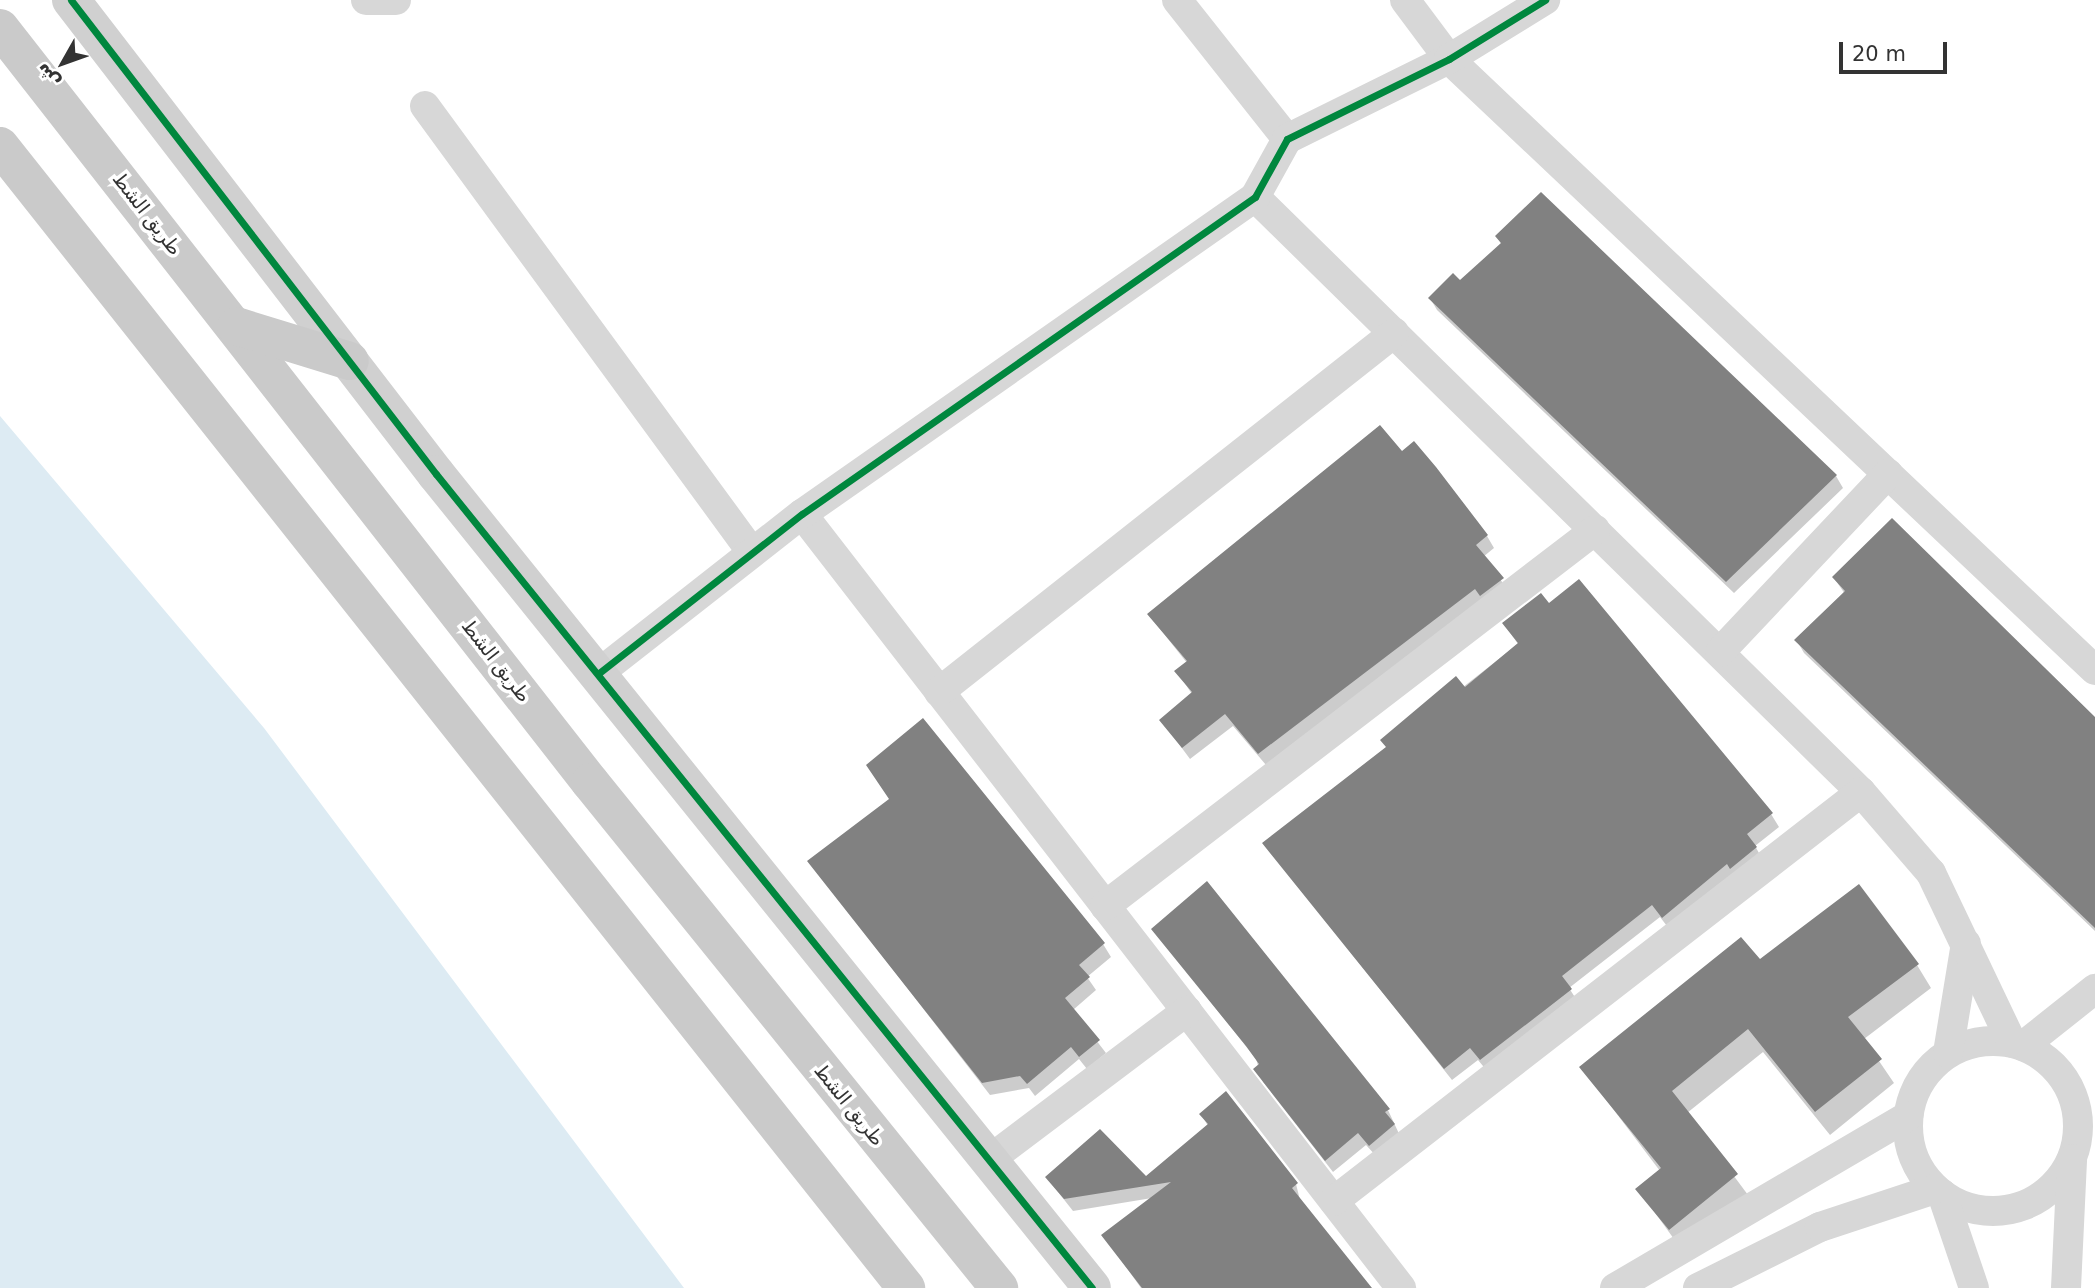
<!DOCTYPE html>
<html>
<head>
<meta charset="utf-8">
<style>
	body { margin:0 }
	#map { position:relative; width:2095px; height:1288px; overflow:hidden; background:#fff; font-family:"DejaVu Sans","Noto Naskh Arabic",sans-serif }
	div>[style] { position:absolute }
	.water>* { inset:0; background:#ddebf3 }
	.shadow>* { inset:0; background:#0003 }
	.building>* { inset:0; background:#818181 }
	.street>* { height:30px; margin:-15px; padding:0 15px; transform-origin:15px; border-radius:15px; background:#d7d7d7 }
	.street>.ring { margin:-15px; padding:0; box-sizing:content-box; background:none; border:30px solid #d7d7d7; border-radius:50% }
	.secondary>* { height:38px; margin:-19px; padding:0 19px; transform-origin:19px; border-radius:19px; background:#d0d0d0 }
	.primary>* { height:38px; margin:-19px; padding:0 19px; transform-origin:19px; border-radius:19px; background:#cacaca }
	.cycleway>* { height:7px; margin:-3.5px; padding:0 3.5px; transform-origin:3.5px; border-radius:3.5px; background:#00873e }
	span { translate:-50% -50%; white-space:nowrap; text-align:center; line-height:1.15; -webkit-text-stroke:7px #fff; paint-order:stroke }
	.street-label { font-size:19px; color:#333 }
	.north { position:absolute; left:28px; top:28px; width:70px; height:70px; -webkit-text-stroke:5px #fff; paint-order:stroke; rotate:230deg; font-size:19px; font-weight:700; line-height:28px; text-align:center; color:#333 }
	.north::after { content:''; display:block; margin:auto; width:24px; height:32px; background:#333; clip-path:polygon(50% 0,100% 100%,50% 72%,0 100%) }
	.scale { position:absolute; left:1839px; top:42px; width:108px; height:32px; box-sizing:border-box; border:4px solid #333; border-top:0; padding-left:9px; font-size:21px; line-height:24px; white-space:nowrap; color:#333; -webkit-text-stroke:5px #fff; paint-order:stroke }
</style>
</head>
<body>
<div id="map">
	<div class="water">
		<div style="clip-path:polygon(0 416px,264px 728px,684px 1288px,0 1288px)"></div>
	</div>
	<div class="shadow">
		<div style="clip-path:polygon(1497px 237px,1836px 476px,1843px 488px,1734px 593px,1437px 310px,1430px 298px,1460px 283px,1502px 245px)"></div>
		<div style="clip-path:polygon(1401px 453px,1487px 536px,1494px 548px,1483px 557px,1509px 591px,1266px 765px,1233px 726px,1190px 759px,1161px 720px,1192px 694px,1177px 672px,1187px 663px,1149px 615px)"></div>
		<div style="clip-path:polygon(1834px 578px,2095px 718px,2095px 931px,1804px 653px,1797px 641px,1845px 594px)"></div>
		<div style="clip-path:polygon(1504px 624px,1771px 814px,1779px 827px,1755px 846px,1763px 860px,1670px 930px,1660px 917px,1569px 988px,1578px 1002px,1488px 1072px,1478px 1060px,1452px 1080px,1264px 843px,1518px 644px)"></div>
		<div style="clip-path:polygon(809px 861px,1103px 944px,1111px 957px,1087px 977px,1096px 990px,1073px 1010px,1106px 1053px,1087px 1069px,1079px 1059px,1035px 1096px,1029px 1088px,990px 1095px)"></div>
		<div style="clip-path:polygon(1153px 929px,1388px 1110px,1401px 1138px,1377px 1157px,1366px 1145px,1333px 1172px,1263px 1082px,1256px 1059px)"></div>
		<div style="clip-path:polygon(1759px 962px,1917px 965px,1931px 988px,1864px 1039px,1894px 1083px,1830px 1135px,1763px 1052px,1687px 1113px,1751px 1199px,1684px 1253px,1638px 1189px,1660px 1171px,1582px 1068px)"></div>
		<div style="clip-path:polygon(1201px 1114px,1296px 1184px,1300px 1200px,1371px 1288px,1141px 1288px,1104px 1236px,1152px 1198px,1073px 1211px,1047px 1178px,1146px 1178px,1208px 1126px)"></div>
	</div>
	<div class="building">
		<div style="clip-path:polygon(1541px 192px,1837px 475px,1726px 582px,1428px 298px,1453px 273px,1460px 280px,1501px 243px,1495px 236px)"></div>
		<div style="clip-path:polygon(1380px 425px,1402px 451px,1414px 441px,1436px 467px,1488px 535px,1476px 545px,1504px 578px,1480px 596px,1475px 589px,1258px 754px,1225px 714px,1182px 748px,1159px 720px,1192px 692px,1174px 671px,1187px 661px,1147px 614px)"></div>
		<div style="clip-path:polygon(1892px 518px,2095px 717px,2095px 928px,1794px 640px,1845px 591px,1832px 577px)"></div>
		<div style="clip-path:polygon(1579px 579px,1773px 813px,1747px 834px,1757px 847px,1730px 869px,1727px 864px,1662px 918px,1652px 905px,1562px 976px,1572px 989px,1545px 1010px,1480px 1060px,1470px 1048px,1444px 1069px,1262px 843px,1386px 747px,1380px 740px,1456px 676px,1465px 687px,1518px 643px,1502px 623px,1541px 593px,1549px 603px)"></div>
		<div style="clip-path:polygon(923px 718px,1105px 943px,1079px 965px,1090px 977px,1065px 998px,1100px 1040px,1079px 1057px,1071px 1047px,1027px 1084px,1020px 1076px,982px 1083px,807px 861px,889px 799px,866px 765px)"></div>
		<div style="clip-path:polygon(1207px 881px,1390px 1109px,1385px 1112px,1395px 1124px,1369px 1146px,1358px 1133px,1325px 1161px,1253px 1069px,1259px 1064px,1246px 1046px,1151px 929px)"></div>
		<div style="clip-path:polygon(1859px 884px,1919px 964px,1848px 1017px,1882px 1059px,1815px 1112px,1748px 1029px,1672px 1091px,1738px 1174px,1669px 1230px,1635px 1189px,1661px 1168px,1579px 1067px,1741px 937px,1760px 959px)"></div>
		<div style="clip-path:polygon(1226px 1091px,1298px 1183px,1292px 1188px,1372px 1288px,1142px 1288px,1101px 1235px,1171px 1182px,1064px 1199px,1045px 1177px,1100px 1129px,1146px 1176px,1208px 1124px,1199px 1114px)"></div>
	</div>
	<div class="street">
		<div style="left:366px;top:0;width:30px"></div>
		<div style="left:1177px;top:0;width:177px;rotate:51.6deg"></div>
		<div style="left:1405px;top:0;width:74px;rotate:53.3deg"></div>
		<div style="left:1449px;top:59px;width:889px;rotate:43.41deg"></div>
		<div style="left:425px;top:106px;width:552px;rotate:53.77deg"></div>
		<div style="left:1255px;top:197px;width:849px;rotate:44.48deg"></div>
		<div style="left:802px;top:514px;width:979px;rotate:52.26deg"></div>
		<div style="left:1720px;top:652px;width:245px;rotate:-46.7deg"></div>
		<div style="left:599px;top:673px;width:258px;rotate:-38.1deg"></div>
		<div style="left:802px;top:514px;width:553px;rotate:-34.98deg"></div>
		<div style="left:1255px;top:197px;width:66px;rotate:-61.1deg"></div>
		<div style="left:1287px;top:139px;width:181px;rotate:-26.3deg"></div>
		<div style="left:1449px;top:59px;width:113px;rotate:-31.6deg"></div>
		<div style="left:939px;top:692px;width:580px;rotate:-38.27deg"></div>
		<div style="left:1105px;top:906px;width:618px;rotate:-37.5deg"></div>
		<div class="ring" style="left:1908px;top:1041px;width:140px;height:140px"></div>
		<div style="left:2023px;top:1046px;width:92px;rotate:-38.4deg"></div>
		<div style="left:1948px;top:1053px;width:111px;rotate:-80.7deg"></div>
		<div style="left:989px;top:1160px;width:248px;rotate:-37deg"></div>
		<div style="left:1942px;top:1194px;width:99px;rotate:71.2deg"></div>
		<div style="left:1334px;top:1201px;width:667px;rotate:-37.81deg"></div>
		<div style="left:1861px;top:792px;width:107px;rotate:49.2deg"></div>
		<div style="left:1931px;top:873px;width:188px;rotate:64.5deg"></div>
		<div style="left:1615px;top:1288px;width:340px;rotate:-30.4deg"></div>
		<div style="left:1698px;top:1288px;width:136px;rotate:-26.6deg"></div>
		<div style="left:1820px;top:1227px;width:121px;rotate:-18.3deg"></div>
		<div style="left:2066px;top:1288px;width:129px;rotate:-87.3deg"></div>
	</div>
	<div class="secondary">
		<div style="left:71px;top:0;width:598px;rotate:52.4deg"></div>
		<div style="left:436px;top:474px;width:1045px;rotate:51.13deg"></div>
	</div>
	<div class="primary">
		<div style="left:0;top:28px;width:957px;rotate:51.96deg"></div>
		<div style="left:590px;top:782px;width:651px;rotate:51.05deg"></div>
		<div style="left:0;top:146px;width:1458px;rotate:51.57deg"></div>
		<div style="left:236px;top:326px;width:119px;rotate:17.1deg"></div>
	</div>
	<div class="cycleway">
		<div style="left:71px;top:0;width:598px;rotate:52.4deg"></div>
		<div style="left:436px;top:474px;width:1045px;rotate:51.13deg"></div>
		<div style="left:599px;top:673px;width:258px;rotate:-38.1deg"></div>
		<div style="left:802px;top:514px;width:553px;rotate:-34.98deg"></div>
		<div style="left:1255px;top:197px;width:66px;rotate:-61.1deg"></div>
		<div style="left:1287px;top:139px;width:181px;rotate:-26.3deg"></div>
		<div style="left:1449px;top:59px;width:113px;rotate:-31.6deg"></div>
	</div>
	<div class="street-label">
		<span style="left:147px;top:214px;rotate:52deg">طريق الشط</span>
		<span style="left:496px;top:661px;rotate:52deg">طريق الشط</span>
		<span style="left:849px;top:1105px;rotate:51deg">طريق الشط</span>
	</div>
	<div class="north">ش</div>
	<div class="scale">20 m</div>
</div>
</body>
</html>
